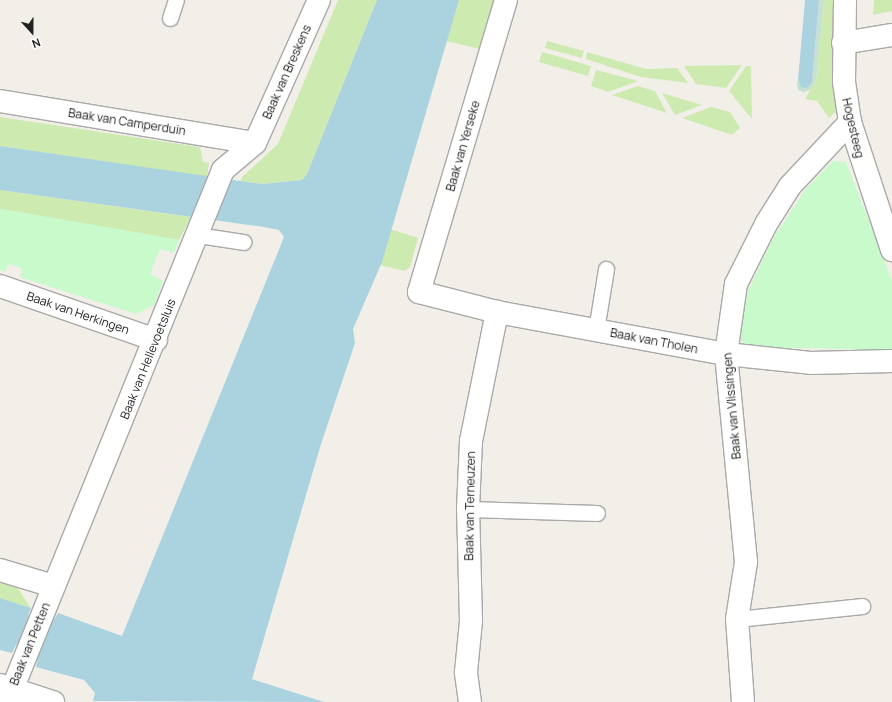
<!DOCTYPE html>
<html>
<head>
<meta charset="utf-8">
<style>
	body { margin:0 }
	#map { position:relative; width:892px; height:702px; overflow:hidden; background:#f2efe9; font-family:Manrope,sans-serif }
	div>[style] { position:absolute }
	.grass>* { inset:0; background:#cdebb0 }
	.wetland>* { inset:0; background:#c6e0d4 }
	.park>* { inset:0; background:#c8facc }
	.water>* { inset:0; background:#aad3df }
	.roads { filter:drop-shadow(1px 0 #a9a9a9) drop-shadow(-1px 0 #a9a9a9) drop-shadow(0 1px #a9a9a9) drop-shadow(0 -1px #a9a9a9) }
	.service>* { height:15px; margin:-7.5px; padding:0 7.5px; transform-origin:7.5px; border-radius:7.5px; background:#fff }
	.minor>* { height:22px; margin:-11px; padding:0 11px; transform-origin:11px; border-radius:11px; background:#fff }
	span { translate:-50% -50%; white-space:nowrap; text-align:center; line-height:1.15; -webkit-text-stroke:3px #fff; paint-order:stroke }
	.street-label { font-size:12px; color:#222 }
	.north { position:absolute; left:12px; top:12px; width:40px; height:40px; -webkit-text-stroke:3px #fff; paint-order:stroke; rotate:159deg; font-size:11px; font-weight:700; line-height:16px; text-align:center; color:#222 }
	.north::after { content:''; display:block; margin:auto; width:14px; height:18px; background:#222; clip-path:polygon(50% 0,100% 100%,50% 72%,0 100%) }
</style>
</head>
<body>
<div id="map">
	<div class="grass">
		<div style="clip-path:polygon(338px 0,377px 0,307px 174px,302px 180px,262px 184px,241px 181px,241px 178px,278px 144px)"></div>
		<div style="clip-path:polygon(459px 0,495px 0,480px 49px,446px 41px)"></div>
		<div style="clip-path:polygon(824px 0,836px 0,832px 76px,837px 111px,829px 118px,817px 101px,805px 99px,816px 80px)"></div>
		<div style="clip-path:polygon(874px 0,892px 0,892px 11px,873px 15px)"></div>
		<div style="clip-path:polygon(547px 41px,584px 51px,582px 58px,545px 48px)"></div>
		<div style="clip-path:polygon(542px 52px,591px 66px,588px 76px,539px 62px)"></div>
		<div style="clip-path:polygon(587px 52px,646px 69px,677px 68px,688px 83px,641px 77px,586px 59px)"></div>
		<div style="clip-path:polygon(742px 65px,726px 88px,696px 84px,684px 66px)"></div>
		<div style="clip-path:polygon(746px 66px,751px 66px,752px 119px,729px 91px)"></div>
		<div style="clip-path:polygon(596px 70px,638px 81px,608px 92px,591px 86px)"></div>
		<div style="clip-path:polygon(638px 86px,655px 91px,667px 113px,612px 95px)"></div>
		<div style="clip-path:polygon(662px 93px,702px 105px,675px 115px)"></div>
		<div style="clip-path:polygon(711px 107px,730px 112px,740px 128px,732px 135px,682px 118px)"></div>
		<div style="clip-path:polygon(0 117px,200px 147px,203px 162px,209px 163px,207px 177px,0 146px)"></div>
		<div style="clip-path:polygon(0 190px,191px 217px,179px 240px,0 209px)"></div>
		<div style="clip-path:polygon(390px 229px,418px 238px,410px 267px,405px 271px,380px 265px)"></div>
		<div style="clip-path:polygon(0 581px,17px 587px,31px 608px,0 598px)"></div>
	</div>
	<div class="wetland">
		<div style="clip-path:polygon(819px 0,824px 0,816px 80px,810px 90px,803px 92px,798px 90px,797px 83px,798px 80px,801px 87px,812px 82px)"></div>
	</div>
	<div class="park">
		<div style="clip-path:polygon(833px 161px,846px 162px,892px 280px,892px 350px,746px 347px,739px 336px,748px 291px,774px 237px,806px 189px)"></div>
		<div style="clip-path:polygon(0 209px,112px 228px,179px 240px,174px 253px,160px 249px,150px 274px,163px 281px,154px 305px,136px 314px,20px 277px,22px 268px,8px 264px,5px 272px,0 270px)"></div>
	</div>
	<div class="water">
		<div style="clip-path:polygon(377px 0,459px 0,382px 262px,353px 329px,355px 343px,321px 444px,252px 679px,324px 702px,93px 701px,95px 693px,84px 680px,36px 667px,39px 654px,16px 645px,12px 653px,0 650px,0 598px,31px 608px,28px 615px,51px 624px,58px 613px,122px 636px,284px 237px,279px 230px,264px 227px,0 190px,0 146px,262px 184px,302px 180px,307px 174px)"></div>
		<div style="clip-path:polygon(805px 0,819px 0,812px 82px,807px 88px,801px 87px,798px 80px)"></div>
	</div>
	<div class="roads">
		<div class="service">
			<div style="left:170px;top:18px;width:19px;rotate:-72deg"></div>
			<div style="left:198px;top:235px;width:46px;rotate:8.8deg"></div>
			<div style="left:596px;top:330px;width:62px;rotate:-80.7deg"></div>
			<div style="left:468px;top:509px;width:129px;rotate:1.8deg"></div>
			<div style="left:737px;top:619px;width:126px;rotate:-5.9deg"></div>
		</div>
		<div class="minor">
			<div style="left:506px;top:0;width:305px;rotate:106.6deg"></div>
			<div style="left:419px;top:292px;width:81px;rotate:14.4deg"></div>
			<div style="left:497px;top:312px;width:233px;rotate:10.4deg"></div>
			<div style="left:726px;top:354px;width:85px;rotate:6deg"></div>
			<div style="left:811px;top:363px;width:81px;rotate:-1.4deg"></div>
			<div style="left:845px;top:0;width:82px;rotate:90.7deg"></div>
			<div style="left:844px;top:82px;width:40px;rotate:81.5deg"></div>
			<div style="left:850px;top:122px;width:135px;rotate:71.8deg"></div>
			<div style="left:843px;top:43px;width:50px;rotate:-9.3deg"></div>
			<div style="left:0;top:101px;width:258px;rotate:9.4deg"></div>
			<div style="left:0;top:286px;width:165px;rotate:19.1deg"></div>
			<div style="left:0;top:570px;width:55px;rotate:16.8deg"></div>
			<div style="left:0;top:685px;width:56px;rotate:17.8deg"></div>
			<div style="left:7px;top:702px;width:574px;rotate:-67.9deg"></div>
			<div style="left:223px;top:170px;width:42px;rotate:-40.2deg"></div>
			<div style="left:255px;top:143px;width:157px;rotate:-65.9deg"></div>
			<div style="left:470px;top:702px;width:30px;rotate:-98deg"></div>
			<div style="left:466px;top:672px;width:51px;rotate:-84.4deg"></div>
			<div style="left:471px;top:621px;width:112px;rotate:-91.5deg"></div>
			<div style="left:468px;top:509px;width:68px;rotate:-87.5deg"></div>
			<div style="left:471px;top:441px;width:132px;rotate:-78.6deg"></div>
			<div style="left:743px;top:702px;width:83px;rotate:-94.1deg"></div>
			<div style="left:737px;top:619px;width:58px;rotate:-81deg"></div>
			<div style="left:746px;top:562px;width:209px;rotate:-95.5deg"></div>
			<div style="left:726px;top:354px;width:71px;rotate:-81.9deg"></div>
			<div style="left:736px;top:284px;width:67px;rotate:-63.4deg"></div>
			<div style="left:766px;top:224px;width:45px;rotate:-57.7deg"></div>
			<div style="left:790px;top:186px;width:88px;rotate:-46.8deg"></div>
		</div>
	</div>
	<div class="street-label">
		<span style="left:287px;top:72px;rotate:-66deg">Baak van Breskens</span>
		<span style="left:127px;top:122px;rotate:9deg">Baak van Camperduin</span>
		<span style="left:853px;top:128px;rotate:77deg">Hogesteeg</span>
		<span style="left:463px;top:146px;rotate:-74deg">Baak van Yerseke</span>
		<span style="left:78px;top:313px;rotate:19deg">Baak van Herkingen</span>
		<span style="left:654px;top:341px;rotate:11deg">Baak van Tholen</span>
		<span style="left:148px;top:359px;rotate:-68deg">Baak van Hellevoetsluis</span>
		<span style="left:732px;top:406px;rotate:-95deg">Baak van Vlissingen</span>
		<span style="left:470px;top:506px;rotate:-89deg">Baak van Terneuzen</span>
		<span style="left:30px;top:644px;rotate:-68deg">Baak van Petten</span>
	</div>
	<div class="north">N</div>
</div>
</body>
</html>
